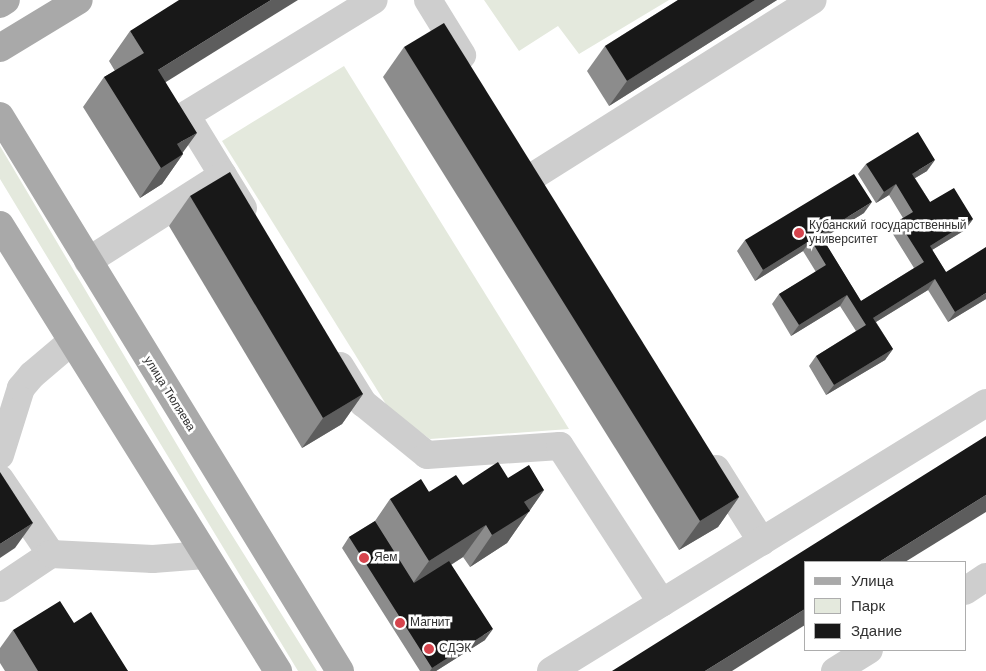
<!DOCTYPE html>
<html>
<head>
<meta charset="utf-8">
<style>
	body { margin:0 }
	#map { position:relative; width:986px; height:671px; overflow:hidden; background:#fff; font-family:"Work Sans",sans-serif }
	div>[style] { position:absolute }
	.green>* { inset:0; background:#e4e9dd }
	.minor>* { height:28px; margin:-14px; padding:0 14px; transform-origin:14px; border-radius:14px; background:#cecece }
	.major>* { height:28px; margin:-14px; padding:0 14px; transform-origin:14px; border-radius:14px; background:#a9a9a9 }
	.wall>* { inset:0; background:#8c8c8c }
	.shaded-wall>* { inset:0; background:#5d5d5d }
	.building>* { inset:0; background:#181818 }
	.dots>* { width:14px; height:14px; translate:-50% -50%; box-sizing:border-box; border:2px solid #fff; border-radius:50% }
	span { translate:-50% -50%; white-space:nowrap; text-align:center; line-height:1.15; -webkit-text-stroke:5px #fff; paint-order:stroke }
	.poi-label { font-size:12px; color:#313131 }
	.left { translate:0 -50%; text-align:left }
	.street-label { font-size:12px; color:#313131 }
	.legend { position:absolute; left:804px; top:561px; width:162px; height:90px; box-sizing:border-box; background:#fff; border:1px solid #adadad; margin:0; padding:6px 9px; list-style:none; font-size:15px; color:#313131 }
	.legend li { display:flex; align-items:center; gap:10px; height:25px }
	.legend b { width:25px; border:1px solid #adadad }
</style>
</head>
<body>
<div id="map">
	<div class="green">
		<div style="clip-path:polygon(484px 0,669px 0,579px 54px,558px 26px,519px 51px)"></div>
		<div style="clip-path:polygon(344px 66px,569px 429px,430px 439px,389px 409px,222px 141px)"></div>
		<div style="clip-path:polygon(0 146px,205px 492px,317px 671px,298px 671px,0 179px)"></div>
	</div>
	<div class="minor">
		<div style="left:428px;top:0;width:65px;rotate:58.3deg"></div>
		<div style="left:535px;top:175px;width:328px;rotate:-32.2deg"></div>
		<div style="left:243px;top:208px;width:109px;rotate:-121.5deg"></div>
		<div style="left:186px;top:115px;width:220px;rotate:-31.5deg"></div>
		<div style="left:88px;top:261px;width:160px;rotate:-32.5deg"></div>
		<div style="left:340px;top:366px;width:44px;rotate:58.1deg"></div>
		<div style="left:363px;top:403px;width:82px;rotate:39.1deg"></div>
		<div style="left:427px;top:455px;width:133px;rotate:-3.9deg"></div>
		<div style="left:560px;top:446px;width:187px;rotate:57deg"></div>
		<div style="left:0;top:455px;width:70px;rotate:-72.6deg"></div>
		<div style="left:21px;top:388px;width:17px;rotate:-50deg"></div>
		<div style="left:32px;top:375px;width:52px;rotate:-40.4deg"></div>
		<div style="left:716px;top:469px;width:86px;rotate:57.8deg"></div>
		<div style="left:0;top:479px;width:91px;rotate:55.8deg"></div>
		<div style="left:0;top:588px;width:61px;rotate:-33.7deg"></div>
		<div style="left:51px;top:554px;width:102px;rotate:2.8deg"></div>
		<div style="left:153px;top:559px;width:52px;rotate:-4.4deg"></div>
		<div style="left:965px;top:591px;width:25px;rotate:-34deg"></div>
		<div style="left:551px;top:671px;width:511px;rotate:-31.64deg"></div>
		<div style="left:835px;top:671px;width:40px;rotate:-32deg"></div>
	</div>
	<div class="major">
		<div style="left:0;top:4px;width:7px;rotate:-34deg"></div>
		<div style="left:0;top:48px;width:92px;rotate:-31.3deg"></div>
		<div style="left:0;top:116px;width:651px;rotate:58.51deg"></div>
		<div style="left:0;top:225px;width:526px;rotate:58.06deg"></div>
	</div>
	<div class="wall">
		<div style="clip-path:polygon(678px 0,777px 0,609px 106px,587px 71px,605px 46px)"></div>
		<div style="clip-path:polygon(130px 31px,166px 83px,183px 154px,162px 184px,140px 198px,83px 107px,104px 77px,115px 71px,109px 61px)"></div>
		<div style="clip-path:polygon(404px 47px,739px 497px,718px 527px,679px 550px,383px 77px)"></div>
		<div style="clip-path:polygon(866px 164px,927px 171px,915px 178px,930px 202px,973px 219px,965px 230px,932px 250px,946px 272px,986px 299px,948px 322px,928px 290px,876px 322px,893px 349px,885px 360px,826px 395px,809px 366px,816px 356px,856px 331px,840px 306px,791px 336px,772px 304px,779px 294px,816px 272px,803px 251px,755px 281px,737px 251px,745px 240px,864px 213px,822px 238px,861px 301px,914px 268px,891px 231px,898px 221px,903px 218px,889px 195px,876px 203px,858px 174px)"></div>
		<div style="clip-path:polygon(190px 196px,363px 394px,342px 424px,302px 448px,169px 226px)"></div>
		<div style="clip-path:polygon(508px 478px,544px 490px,507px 543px,470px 567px,463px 557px,451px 565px,485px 640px,436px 671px,420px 671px,342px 548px,349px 537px,375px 521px,390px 499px,463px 485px)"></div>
		<div style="clip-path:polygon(74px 623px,128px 671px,5px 671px,0 663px,0 648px,13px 630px)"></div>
	</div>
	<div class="shaded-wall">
		<div style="clip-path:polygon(271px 0,298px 0,137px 100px,158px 70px)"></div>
		<div style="clip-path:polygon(755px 0,777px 0,609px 106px,627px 81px)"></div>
		<div style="clip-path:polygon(197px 133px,181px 155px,183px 154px,162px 184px,140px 198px,177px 144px)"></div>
		<div style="clip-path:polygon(935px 160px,927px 171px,905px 184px,912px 174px)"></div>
		<div style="clip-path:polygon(896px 184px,889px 195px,876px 203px,884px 192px)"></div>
		<div style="clip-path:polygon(872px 202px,864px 213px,812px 245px,820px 234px)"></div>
		<div style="clip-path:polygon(973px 219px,965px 230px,922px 256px,930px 246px)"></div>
		<div style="clip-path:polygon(811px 240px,803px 251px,755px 281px,763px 270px)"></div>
		<div style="clip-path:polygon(935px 279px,928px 290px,866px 328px,873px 318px)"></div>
		<div style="clip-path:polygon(986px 293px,986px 299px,948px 322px,955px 312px)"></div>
		<div style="clip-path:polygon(847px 295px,840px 306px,791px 336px,799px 325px)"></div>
		<div style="clip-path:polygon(893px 349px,885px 360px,826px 395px,834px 385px)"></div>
		<div style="clip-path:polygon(363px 394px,342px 424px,302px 448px,323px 418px)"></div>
		<div style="clip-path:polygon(544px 490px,507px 543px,470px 567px,492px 535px,524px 502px)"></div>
		<div style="clip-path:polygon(986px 495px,986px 512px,905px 562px,879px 562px)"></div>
		<div style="clip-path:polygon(739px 497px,718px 527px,679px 550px,700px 521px)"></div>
		<div style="clip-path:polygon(33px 523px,15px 548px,0 558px,0 544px)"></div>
		<div style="clip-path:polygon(486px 525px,463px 557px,406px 593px,429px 561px)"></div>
		<div style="clip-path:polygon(805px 609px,805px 625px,732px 671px,705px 671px)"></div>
		<div style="clip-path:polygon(493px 629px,485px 640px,436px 671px,430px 671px,432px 668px)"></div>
	</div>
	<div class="building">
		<div style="clip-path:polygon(179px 0,271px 0,158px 70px,197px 133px,177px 144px,183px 154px,161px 168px,104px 77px,144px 53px,130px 31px)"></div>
		<div style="clip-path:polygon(678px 0,755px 0,627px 81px,605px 46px)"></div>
		<div style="clip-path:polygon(444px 23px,739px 497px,700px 521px,404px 47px)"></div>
		<div style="clip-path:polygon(918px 132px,935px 160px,912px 174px,930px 202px,954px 188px,973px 219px,930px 246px,946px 272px,986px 247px,986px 293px,955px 312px,935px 279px,873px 318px,893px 349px,834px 385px,816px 356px,866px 325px,847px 295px,799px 325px,779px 294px,826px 265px,811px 240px,763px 270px,745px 240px,854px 174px,872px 202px,820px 234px,861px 301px,924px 262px,898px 221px,913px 212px,896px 184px,884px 192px,866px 164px)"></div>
		<div style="clip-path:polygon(230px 172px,363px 394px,323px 418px,190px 196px)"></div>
		<div style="clip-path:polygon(986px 436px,986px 495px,879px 562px,805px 562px,805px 609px,705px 671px,612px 671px)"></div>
		<div style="clip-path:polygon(498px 462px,508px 478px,529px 465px,544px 490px,524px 502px,530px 511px,492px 535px,486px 525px,429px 561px,390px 499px,421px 479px,429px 492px,456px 475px,463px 485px)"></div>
		<div style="clip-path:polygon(0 472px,33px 523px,0 544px)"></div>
		<div style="clip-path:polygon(375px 521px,414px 583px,449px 561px,493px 629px,432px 668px,349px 537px)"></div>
		<div style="clip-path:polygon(60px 601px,74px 623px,91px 612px,128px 671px,38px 671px,13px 630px)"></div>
	</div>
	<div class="dots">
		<div style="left:799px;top:233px;background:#d6444d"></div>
		<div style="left:364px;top:558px;background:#d6444d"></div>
		<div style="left:400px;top:623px;background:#d6444d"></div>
		<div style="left:429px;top:649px;background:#d6444d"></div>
	</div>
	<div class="poi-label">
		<span class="left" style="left:809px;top:233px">Кубанский государственный<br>университет</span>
		<span class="left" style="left:374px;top:558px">Яем</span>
		<span class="left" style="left:410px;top:623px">Магнит</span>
		<span class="left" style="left:439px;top:649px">СДЭК</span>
	</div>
	<div class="street-label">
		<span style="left:169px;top:394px;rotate:58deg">улица Тюляева</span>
	</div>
	<ul class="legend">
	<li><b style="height:6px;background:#a9a9a9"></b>Улица</li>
	<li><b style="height:14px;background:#e4e9dd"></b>Парк</li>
	<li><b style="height:14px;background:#181818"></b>Здание</li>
	</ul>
</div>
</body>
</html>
